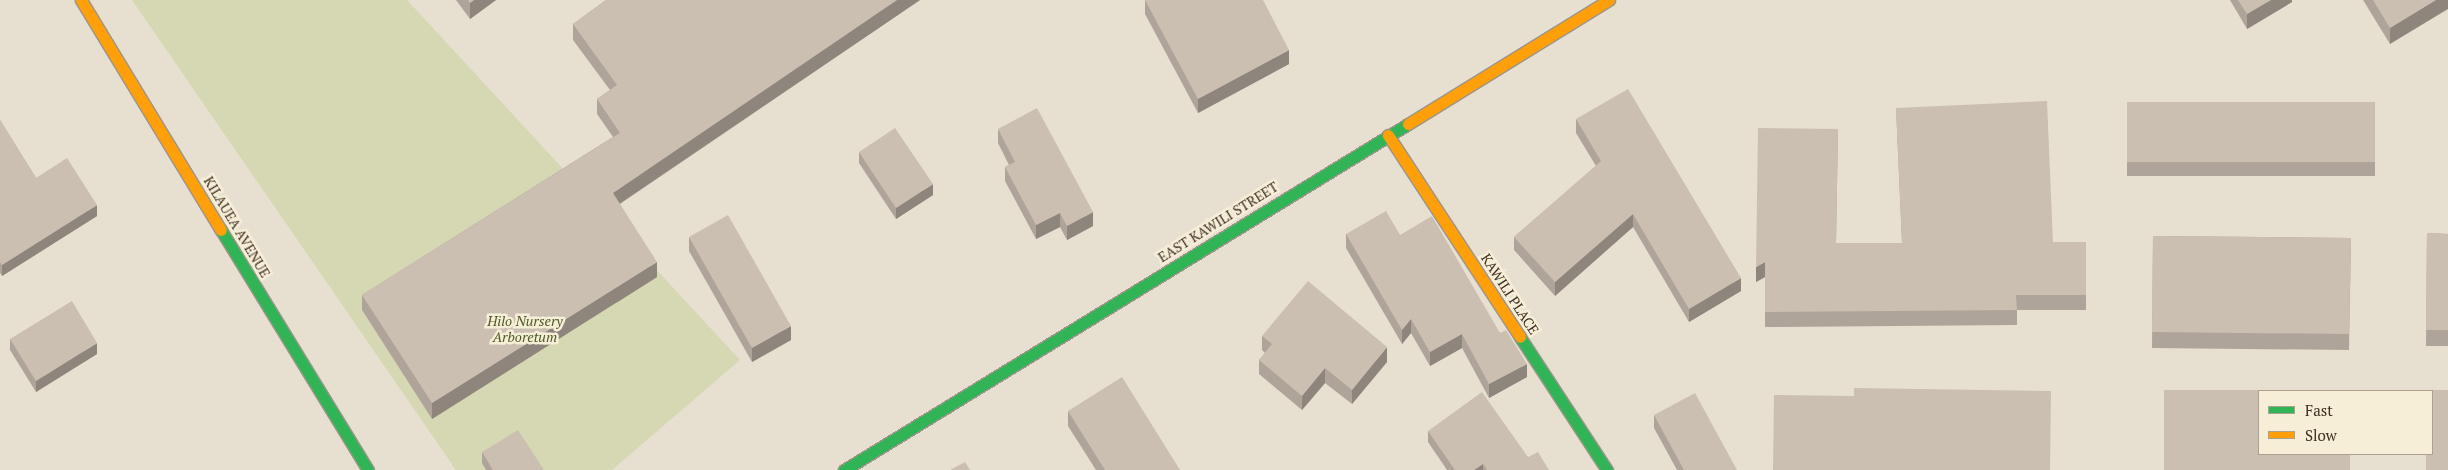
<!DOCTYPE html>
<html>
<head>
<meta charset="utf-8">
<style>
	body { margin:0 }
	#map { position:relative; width:2448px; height:470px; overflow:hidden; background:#e7e0d1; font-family:"PT Serif",serif }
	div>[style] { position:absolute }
	.green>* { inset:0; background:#d6d7b3 }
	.roads { filter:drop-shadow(1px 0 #9c958a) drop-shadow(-1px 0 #9c958a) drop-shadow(0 1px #9c958a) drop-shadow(0 -1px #9c958a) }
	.fast>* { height:11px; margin:-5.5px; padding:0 5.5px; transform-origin:5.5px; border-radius:5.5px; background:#30b455 }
	.slow>* { height:11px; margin:-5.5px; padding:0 5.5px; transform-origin:5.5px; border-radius:5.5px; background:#ff9f0a }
	.wall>* { inset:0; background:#afa499 }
	.shaded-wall>* { inset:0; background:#8e867d }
	.building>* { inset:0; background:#cbbfb2 }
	span { translate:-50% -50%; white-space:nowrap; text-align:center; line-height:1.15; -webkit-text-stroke:5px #f7eed8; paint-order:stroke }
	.street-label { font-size:14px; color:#3d2e20 }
	.park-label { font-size:14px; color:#4d5a26; font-style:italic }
	.legend { position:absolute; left:2258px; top:390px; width:175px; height:65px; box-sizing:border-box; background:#f7eed8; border:1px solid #ada18e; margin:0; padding:6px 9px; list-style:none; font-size:15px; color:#3d2e20 }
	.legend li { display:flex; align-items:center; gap:10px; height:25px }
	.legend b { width:25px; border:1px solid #ada18e }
</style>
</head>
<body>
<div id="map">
	<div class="green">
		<div style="clip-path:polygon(132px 0,407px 0,740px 360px,612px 470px,456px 470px)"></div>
	</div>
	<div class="roads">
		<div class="fast">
			<div style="left:221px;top:230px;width:281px;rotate:58.5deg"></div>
			<div style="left:1520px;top:337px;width:159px;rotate:56.8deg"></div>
			<div style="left:844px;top:470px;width:662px;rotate:-31.53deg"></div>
		</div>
		<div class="slow">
			<div style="left:81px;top:0;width:269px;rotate:58.7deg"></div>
			<div style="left:1408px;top:124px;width:236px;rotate:-31.7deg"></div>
			<div style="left:1388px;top:135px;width:241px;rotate:56.8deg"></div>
		</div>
	</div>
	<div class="wall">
		<div style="clip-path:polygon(456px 0,496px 0,470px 19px)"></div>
		<div style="clip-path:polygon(606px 0,920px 0,620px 204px,657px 277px,432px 419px,362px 310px,362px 295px,613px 137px,597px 114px,597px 99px,610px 90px,573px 40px,573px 24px)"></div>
		<div style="clip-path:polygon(1145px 0,1289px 64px,1198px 113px,1145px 14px)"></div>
		<div style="clip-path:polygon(2230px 0,2292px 0,2292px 2px,2247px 29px)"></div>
		<div style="clip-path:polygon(2363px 0,2448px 0,2390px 44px)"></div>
		<div style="clip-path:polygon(2127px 102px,2375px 102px,2375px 176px,2127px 176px)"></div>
		<div style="clip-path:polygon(1896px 108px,2053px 242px,2086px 242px,2086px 310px,2017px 310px,2017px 325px,1765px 327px,1765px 277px,1756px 282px,1838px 129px,1836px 243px,1902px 243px)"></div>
		<div style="clip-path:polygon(1576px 119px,1741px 291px,1689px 322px,1633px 227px,1555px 296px,1514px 250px,1514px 237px,1596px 166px,1576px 133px)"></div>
		<div style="clip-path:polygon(0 120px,36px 178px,97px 216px,2px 276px,0 273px)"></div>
		<div style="clip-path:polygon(998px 129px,1093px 226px,1067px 240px,1060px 227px,1036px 239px,1005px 181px,1005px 167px,1009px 165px,998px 143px)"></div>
		<div style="clip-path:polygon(859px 152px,933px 195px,896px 219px,859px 163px)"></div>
		<div style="clip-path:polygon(2427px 233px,2448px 234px,2448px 346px,2426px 346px)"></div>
		<div style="clip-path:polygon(1346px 234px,1400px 235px,1500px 333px,1527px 377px,1489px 398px,1462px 348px,1430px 366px,1411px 333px,1402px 344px,1346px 248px)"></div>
		<div style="clip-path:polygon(2153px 236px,2351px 238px,2349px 350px,2152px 348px)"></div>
		<div style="clip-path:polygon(689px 237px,791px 340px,752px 362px,689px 251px)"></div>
		<div style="clip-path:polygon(1262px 336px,1387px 362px,1352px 404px,1325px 383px,1302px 410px,1259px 374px,1259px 360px,1265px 353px,1262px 350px)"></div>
		<div style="clip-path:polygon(10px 339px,97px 354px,36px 392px,10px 350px)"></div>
		<div style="clip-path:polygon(1068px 411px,1180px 470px,1096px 470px,1068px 426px)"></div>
		<div style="clip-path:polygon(1654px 415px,1737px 470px,1677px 470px,1654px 428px)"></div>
		<div style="clip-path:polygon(1428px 431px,1528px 457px,1549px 470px,1447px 470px,1428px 442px)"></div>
		<div style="clip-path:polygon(482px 452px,544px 470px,486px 470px,482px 463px)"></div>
	</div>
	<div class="shaded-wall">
		<div style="clip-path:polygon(474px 0,496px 0,470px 19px,470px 3px)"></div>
		<div style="clip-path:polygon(897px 0,920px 0,613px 208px,613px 193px)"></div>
		<div style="clip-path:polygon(2271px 0,2292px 0,2292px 2px,2247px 29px,2247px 14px)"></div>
		<div style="clip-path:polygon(2436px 0,2448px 0,2448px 9px,2390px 44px,2390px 28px)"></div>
		<div style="clip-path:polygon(1289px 50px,1289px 64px,1198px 113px,1198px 99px)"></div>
		<div style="clip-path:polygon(933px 184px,933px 195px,896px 219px,896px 208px)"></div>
		<div style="clip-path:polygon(97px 205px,97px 216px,2px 276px,2px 265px)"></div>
		<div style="clip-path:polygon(1093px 212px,1093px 226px,1067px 240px,1067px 226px)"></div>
		<div style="clip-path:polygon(1060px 213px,1060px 227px,1036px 239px,1036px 225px)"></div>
		<div style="clip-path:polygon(1633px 214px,1633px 227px,1555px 296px,1555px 282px)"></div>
		<div style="clip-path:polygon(657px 262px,657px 277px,432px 419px,432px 403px)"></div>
		<div style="clip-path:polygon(1765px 262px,1765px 277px,1756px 282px,1756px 267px)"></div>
		<div style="clip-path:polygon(1741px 278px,1741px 291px,1689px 322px,1689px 309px)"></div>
		<div style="clip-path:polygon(1411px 319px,1411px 333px,1402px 344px,1402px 330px)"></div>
		<div style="clip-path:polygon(791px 326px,791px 340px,752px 362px,752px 348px)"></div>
		<div style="clip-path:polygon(1462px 334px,1462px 348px,1430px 366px,1430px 352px)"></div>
		<div style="clip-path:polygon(97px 343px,97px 354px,36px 392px,36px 381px)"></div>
		<div style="clip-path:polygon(1387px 347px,1387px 362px,1352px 404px,1352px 390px)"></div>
		<div style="clip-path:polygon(1527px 364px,1527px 377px,1489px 398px,1489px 384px)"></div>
		<div style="clip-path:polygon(1325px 368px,1325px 383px,1302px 410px,1302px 396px)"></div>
		<div style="clip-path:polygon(1483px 464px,1483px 470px,1474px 470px)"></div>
	</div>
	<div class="building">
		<div style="clip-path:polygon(468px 0,474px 0,470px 3px)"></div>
		<div style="clip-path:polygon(606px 0,897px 0,613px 193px,657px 262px,432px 403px,362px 295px,620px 133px,597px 99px,617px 85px,573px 24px)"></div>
		<div style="clip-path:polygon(1145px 0,1263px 0,1289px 50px,1198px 99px)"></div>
		<div style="clip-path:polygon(2238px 0,2271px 0,2247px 14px)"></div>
		<div style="clip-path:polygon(2373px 0,2436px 0,2390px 28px)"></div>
		<div style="clip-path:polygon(1628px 89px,1741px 278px,1689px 309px,1633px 214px,1555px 282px,1514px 237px,1601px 161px,1576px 119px)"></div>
		<div style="clip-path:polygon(2047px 101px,2053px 242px,2086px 242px,2086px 295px,2016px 295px,2017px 310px,1765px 312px,1765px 262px,1756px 267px,1758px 128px,1838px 129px,1836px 243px,1902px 243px,1896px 108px)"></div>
		<div style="clip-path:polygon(2127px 102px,2375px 102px,2375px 162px,2127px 162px)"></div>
		<div style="clip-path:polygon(1037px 108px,1093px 212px,1067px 226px,1060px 213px,1036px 225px,1005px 167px,1015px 162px,998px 129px)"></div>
		<div style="clip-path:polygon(0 120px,36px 178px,67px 158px,97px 205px,2px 265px,0 262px)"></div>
		<div style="clip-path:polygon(895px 128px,933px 184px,896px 208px,859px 152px)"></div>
		<div style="clip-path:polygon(1386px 211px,1400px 235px,1432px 216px,1500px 333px,1506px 330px,1527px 364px,1489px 384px,1462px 334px,1430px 352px,1411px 319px,1402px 330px,1346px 234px)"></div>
		<div style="clip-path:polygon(728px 215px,791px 326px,752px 348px,689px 237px)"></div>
		<div style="clip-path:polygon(2427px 233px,2448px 234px,2448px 330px,2426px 330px)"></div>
		<div style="clip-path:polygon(2153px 236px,2351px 238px,2349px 334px,2152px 332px)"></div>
		<div style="clip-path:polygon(1308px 281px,1387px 347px,1352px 390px,1325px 368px,1302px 396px,1259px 360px,1272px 344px,1262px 336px)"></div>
		<div style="clip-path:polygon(72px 301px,97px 343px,36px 381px,10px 339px)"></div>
		<div style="clip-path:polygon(1122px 377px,1180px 470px,1105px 470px,1068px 411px)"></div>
		<div style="clip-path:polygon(1854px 388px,2051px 391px,2050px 470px,1773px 470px,1774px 395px,1854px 396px)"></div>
		<div style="clip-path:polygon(2164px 390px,2350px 390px,2350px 391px,2259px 391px,2259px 454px,2350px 454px,2350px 470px,2164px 470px)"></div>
		<div style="clip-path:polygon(2426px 390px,2448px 390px,2448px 470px,2426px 470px,2426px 454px,2432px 454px,2432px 391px,2426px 391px)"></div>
		<div style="clip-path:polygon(1482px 392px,1528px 457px,1538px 452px,1549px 470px,1487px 470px,1483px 464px,1474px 470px,1455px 470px,1428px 431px)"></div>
		<div style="clip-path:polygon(1695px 393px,1737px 470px,1684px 470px,1654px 415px)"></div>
		<div style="clip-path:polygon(518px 430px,544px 470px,493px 470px,482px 452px)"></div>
		<div style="clip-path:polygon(965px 462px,970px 470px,950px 470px)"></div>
	</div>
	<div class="street-label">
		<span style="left:1218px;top:222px;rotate:-32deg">EAST KAWILI STREET</span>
		<span style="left:237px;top:227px;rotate:59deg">KILAUEA AVENUE</span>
		<span style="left:1510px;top:294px;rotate:57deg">KAWILI PLACE</span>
	</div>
	<div class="park-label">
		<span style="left:525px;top:329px">Hilo Nursery<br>Arboretum</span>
	</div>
	<ul class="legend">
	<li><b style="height:6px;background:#30b455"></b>Fast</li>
	<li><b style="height:6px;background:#ff9f0a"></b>Slow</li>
	</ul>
</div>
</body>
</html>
